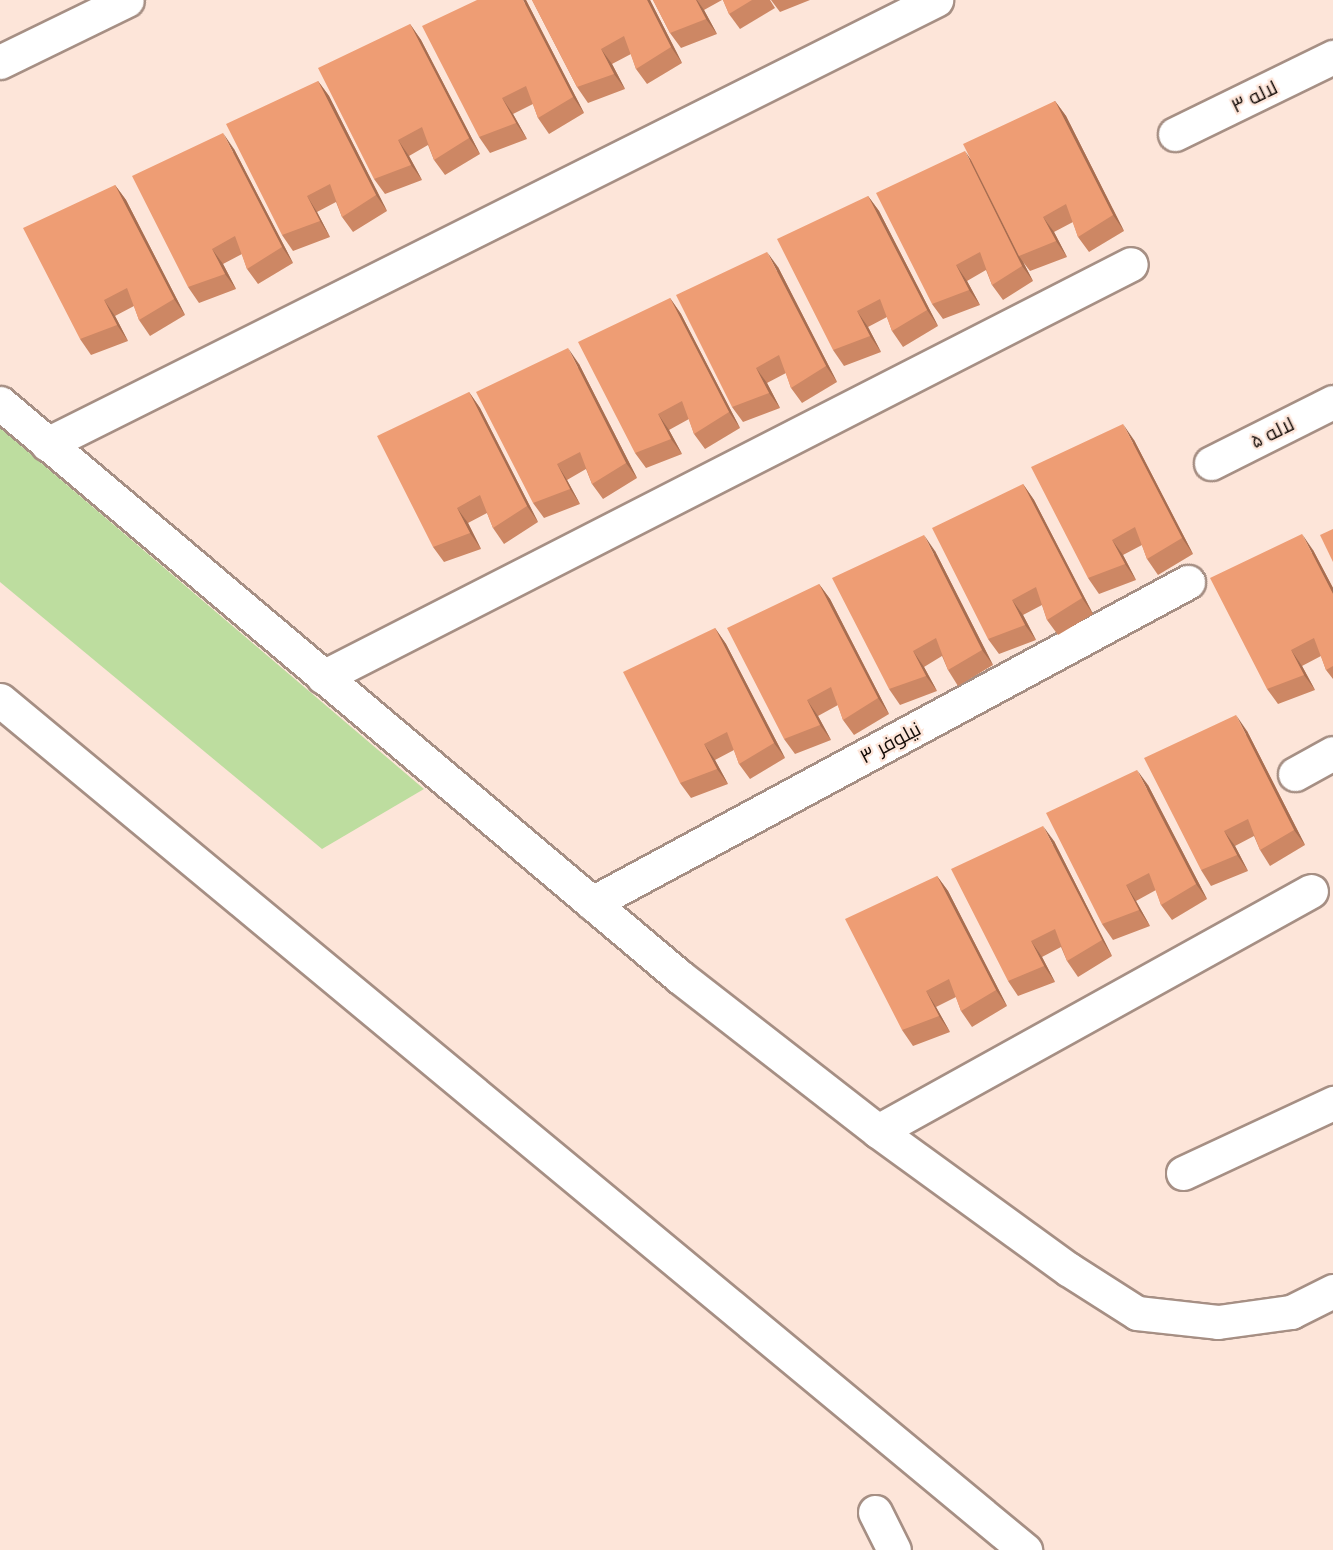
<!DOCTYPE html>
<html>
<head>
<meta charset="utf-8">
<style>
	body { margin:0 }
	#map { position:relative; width:1333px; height:1550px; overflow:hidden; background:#fde5d9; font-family:Lato,Cairo,sans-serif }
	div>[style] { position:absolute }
	.green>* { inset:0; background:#bddd9f }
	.roads { filter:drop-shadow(2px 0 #a68f84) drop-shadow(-2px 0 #a68f84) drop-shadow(0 2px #a68f84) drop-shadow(0 -2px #a68f84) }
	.minor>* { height:33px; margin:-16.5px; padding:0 16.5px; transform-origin:16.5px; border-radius:16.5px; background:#fff }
	.wall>* { inset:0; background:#cd8764 }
	.shaded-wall>* { inset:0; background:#a76e51 }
	.building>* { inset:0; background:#ee9d74 }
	span { translate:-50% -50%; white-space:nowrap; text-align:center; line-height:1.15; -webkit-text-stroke:4.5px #fde5d9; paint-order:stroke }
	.street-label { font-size:20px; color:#140c08 }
</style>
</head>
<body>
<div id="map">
	<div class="green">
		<div style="clip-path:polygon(0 428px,424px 789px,322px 849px,0 582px)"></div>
	</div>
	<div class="roads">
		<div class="minor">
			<div style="left:0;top:62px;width:141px;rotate:-26deg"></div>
			<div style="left:1175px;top:134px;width:176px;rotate:-26deg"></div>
			<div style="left:0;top:403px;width:890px;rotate:40.17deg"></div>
			<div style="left:680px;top:977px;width:251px;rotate:37.9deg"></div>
			<div style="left:878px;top:1131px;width:235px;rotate:36deg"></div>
			<div style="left:1068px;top:1269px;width:82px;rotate:32.5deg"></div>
			<div style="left:1137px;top:1313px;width:81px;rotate:6.3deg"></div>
			<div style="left:1218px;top:1322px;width:74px;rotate:-7.8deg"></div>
			<div style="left:1291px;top:1312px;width:47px;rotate:-26.6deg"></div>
			<div style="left:47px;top:444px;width:994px;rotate:-26.54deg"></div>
			<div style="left:1211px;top:463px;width:136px;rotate:-26.6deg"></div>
			<div style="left:323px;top:677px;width:907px;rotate:-27.07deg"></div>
			<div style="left:0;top:700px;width:1332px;rotate:39.67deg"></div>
			<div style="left:1295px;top:774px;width:43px;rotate:-28.9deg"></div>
			<div style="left:592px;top:903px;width:677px;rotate:-28.31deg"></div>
			<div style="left:878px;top:1131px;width:495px;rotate:-29deg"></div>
			<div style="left:1183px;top:1173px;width:166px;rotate:-25deg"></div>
			<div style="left:875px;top:1512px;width:42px;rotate:63.4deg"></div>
		</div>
	</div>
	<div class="wall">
		<div style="clip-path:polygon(526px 0,584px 113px,549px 134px,538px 118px,533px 104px,513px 114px,527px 139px,490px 153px,479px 137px)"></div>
		<div style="clip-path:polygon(532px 0,650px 0,682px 63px,647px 84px,636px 69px,631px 54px,612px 64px,625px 89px,588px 103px,577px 87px)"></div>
		<div style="clip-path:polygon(653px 0,722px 0,704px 10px,717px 34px,681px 48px,670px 33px)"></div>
		<div style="clip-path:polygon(723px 0,770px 0,775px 8px,740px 29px,729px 14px)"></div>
		<div style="clip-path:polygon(771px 0,810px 0,780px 12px)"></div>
		<div style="clip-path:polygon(410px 24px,421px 40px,480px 154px,445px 175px,434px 160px,428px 145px,409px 156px,422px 180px,385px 194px,374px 179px)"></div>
		<div style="clip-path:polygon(318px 81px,329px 96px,387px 211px,353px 232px,342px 217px,336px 202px,317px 212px,330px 237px,293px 251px,282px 235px)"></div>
		<div style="clip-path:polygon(1055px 101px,1066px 116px,1124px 231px,1089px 252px,1078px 237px,1073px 222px,1054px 232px,1067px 257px,1030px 271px,1023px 262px,1033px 281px,1003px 300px,992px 285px,986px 270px,967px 281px,980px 305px,943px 319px,932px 304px,970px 159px)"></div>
		<div style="clip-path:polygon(234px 149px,293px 263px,258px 284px,247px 269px,242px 254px,223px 264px,236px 289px,199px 303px,188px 287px)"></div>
		<div style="clip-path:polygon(115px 185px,126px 200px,185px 315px,150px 336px,139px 320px,134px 306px,115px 316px,128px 341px,91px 355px,80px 339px)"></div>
		<div style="clip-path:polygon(868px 196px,879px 211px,938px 326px,903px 347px,892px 331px,887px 317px,868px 327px,881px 352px,844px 366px,833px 350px)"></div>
		<div style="clip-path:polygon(778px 267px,837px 382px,802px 403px,791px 388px,786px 373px,767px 383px,780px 408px,743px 422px,732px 407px)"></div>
		<div style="clip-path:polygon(670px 298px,681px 314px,740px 428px,705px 449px,694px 434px,689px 419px,669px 430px,682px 454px,646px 468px,635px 453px)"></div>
		<div style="clip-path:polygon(579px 364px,637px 478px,603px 499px,592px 484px,586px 469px,567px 480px,580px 504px,544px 518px,533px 503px)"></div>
		<div style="clip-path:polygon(469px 392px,480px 408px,538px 522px,504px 544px,493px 528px,487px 513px,468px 523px,481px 549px,444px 562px,433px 547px)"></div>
		<div style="clip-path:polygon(1134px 440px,1193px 554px,1158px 575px,1147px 559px,1142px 545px,1123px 555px,1136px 580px,1099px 594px,1088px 578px)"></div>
		<div style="clip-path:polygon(1023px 484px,1034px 500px,1093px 614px,1058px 635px,1047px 620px,1042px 605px,1023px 615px,1036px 640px,999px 654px,988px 639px)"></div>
		<div style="clip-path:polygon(1313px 550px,1333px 588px,1333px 679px,1326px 670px,1321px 656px,1302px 666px,1315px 690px,1278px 704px,1267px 689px)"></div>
		<div style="clip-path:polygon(935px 551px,993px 665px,958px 686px,948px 670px,942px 656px,924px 667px,937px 691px,900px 705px,889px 689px)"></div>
		<div style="clip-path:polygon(819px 584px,830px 599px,889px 714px,854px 735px,843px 720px,838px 705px,818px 716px,831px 740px,795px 754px,784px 739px)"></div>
		<div style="clip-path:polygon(715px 628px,726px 644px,785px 758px,750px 779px,739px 764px,734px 750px,715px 760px,728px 784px,691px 798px,680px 783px)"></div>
		<div style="clip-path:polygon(1247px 731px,1305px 845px,1270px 866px,1260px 850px,1254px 836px,1235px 846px,1248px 871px,1211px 886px,1201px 870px)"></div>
		<div style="clip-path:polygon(1148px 785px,1207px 899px,1172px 920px,1161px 905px,1156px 890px,1136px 901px,1150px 926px,1113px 940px,1102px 924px)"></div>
		<div style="clip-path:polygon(1054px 841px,1112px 956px,1078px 977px,1067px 961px,1061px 947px,1042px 957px,1055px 982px,1018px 996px,1008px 981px)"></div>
		<div style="clip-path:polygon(937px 876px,948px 891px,1007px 1006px,972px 1027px,961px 1011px,956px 997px,936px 1007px,950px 1032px,913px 1046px,902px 1030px)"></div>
	</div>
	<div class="shaded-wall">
		<div style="clip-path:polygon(523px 0,526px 0,584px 113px,573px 97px)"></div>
		<div style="clip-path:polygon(647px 0,650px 0,682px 63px,671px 47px)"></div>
		<div style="clip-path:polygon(696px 0,697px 0,704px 10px,717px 34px,706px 19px)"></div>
		<div style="clip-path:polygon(410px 24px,421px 40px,480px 154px,469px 138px)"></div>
		<div style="clip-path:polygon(601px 49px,612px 64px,625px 89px,614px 74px)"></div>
		<div style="clip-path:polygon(318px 81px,329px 96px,387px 211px,376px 195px)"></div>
		<div style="clip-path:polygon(502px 98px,513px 114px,527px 139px,516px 123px)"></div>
		<div style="clip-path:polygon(1055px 101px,1066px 116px,1124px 231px,1113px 215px)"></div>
		<div style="clip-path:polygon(223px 133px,234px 149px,293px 263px,282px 247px)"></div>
		<div style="clip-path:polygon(398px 140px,409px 156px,422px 180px,411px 165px)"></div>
		<div style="clip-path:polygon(965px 151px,976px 167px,1019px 256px,1023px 262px,1033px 281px,1022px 266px)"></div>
		<div style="clip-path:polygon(115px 185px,126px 200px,185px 315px,174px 299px)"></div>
		<div style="clip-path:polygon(307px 196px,317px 212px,330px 237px,320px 221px)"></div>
		<div style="clip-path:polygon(868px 196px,879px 211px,938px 326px,927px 310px)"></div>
		<div style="clip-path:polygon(1043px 217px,1054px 232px,1067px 257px,1056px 241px)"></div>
		<div style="clip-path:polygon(212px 249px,223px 264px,236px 289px,225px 274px)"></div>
		<div style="clip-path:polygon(767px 252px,778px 267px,837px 382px,826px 366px)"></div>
		<div style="clip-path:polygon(956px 265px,967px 281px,980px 305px,969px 290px)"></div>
		<div style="clip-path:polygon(670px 298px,681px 314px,740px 428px,729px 412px)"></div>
		<div style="clip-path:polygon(104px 300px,115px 316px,128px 341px,117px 325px)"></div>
		<div style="clip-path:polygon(857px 311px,868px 327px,881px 352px,870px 336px)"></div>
		<div style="clip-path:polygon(568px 348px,579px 364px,637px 478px,626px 463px)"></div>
		<div style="clip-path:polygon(756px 368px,767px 383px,780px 408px,769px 393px)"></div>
		<div style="clip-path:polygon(469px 392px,480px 408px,538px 522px,527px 506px)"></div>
		<div style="clip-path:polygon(658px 414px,669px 430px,682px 454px,671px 439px)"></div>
		<div style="clip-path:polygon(1123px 424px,1134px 440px,1193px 554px,1182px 538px)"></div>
		<div style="clip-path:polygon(557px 464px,567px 480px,580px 504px,570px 489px)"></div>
		<div style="clip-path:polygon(1023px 484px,1034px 500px,1093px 614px,1082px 598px)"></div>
		<div style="clip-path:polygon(457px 508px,468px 523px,481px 549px,470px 533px)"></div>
		<div style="clip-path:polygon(1302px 534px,1313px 550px,1333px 588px,1333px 594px)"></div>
		<div style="clip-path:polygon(924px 535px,935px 551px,993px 665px,982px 650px)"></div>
		<div style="clip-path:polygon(1112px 540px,1123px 555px,1136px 580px,1125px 564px)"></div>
		<div style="clip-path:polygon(819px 584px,830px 599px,889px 714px,878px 698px)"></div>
		<div style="clip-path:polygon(1012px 600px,1023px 615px,1036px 640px,1025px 625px)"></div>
		<div style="clip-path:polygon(715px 628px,726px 644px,785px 758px,774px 743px)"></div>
		<div style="clip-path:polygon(1291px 650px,1302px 666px,1315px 690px,1304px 675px)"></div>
		<div style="clip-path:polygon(913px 651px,924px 667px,937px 691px,926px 676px)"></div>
		<div style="clip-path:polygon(807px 700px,818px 716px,831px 740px,820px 725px)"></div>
		<div style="clip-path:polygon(1236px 715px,1247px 731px,1305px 845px,1294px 830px)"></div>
		<div style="clip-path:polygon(704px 744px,715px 760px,728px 784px,717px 769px)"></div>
		<div style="clip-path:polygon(1137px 770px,1148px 785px,1207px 899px,1196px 884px)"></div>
		<div style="clip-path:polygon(1043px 826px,1054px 841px,1112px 956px,1102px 940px)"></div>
		<div style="clip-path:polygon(1224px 831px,1235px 846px,1248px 871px,1237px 855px)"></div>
		<div style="clip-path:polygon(937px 876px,948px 891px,1007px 1006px,996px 990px)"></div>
		<div style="clip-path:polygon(1126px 885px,1136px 901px,1150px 926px,1139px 910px)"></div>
		<div style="clip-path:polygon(1031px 941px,1042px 957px,1055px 982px,1044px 966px)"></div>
		<div style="clip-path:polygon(926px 991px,936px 1007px,950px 1032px,939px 1016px)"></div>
	</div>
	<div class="building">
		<div style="clip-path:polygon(477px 0,523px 0,573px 97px,538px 118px,526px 86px,502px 98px,516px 123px,479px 137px,422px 26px)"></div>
		<div style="clip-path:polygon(532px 0,647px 0,671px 47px,636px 69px,624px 36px,601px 49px,614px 74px,577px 87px)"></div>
		<div style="clip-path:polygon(653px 0,696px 0,706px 19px,670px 33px)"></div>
		<div style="clip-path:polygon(723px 0,752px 0,729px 14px)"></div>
		<div style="clip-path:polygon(410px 24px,469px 138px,434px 160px,422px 127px,398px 140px,411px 165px,374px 179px,318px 68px)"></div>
		<div style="clip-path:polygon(318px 81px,376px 195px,342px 217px,330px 184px,307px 196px,320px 221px,282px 235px,226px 124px)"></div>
		<div style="clip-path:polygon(1055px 101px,1113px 215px,1078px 237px,1066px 204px,1043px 217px,1056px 241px,1019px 256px,963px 144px)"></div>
		<div style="clip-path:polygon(223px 133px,282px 247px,247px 269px,235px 236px,212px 249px,225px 274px,188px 287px,132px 176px)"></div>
		<div style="clip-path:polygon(965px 151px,1022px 266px,992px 285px,980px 252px,956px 265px,969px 290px,932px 304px,876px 193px)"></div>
		<div style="clip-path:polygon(115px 185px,174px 299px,139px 320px,127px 288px,104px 300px,117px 325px,80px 339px,23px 228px)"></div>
		<div style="clip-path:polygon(868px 196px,927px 310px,892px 331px,880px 299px,857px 311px,870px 336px,833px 350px,777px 239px)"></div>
		<div style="clip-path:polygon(767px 252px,826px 366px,791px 388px,779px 355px,756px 368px,769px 393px,732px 407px,676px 295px)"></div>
		<div style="clip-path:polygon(670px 298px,729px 412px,694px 434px,682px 401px,658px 414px,671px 439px,635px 453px,578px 342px)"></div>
		<div style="clip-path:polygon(568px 348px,626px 463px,592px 484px,580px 452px,557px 464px,570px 489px,533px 503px,476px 392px)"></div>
		<div style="clip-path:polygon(469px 392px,527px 506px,493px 528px,480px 495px,457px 508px,470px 533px,433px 547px,377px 436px)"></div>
		<div style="clip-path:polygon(1123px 424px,1182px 538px,1147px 559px,1135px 527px,1112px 540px,1125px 564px,1088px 578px,1031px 467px)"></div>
		<div style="clip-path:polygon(1023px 484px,1082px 598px,1047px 620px,1036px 587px,1012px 600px,1025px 625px,988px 639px,932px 528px)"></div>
		<div style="clip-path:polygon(1333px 529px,1333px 562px,1320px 535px)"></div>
		<div style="clip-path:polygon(1302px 534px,1333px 594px,1333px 666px,1326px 670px,1314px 638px,1291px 650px,1304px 675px,1267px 689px,1210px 578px)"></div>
		<div style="clip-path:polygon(924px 535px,982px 650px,948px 670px,936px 638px,913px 651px,926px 676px,889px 689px,832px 578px)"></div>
		<div style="clip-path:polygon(819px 584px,878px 698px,843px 720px,831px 687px,807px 700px,820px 725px,784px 739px,727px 628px)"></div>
		<div style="clip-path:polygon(715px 628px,774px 743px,739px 764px,727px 732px,704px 744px,717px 769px,680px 783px,623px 672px)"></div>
		<div style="clip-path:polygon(1236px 715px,1294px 830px,1260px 850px,1248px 819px,1224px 831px,1237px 855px,1201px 870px,1144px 758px)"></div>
		<div style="clip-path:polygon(1137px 770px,1196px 884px,1161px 905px,1149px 873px,1126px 885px,1139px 910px,1102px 924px,1046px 813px)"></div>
		<div style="clip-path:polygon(1043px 826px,1102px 940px,1067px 961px,1055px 929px,1031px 941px,1044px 966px,1008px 981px,951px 869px)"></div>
		<div style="clip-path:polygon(937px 876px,996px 990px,961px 1011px,949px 979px,926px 991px,939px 1016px,902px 1030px,845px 919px)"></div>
	</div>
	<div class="street-label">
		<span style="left:1254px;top:96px;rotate:-26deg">لاله ٣</span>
		<span style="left:1272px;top:432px;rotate:-26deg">لاله ۵</span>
		<span style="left:890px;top:742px;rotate:-28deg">نیلوفر ٣</span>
	</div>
</div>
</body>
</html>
